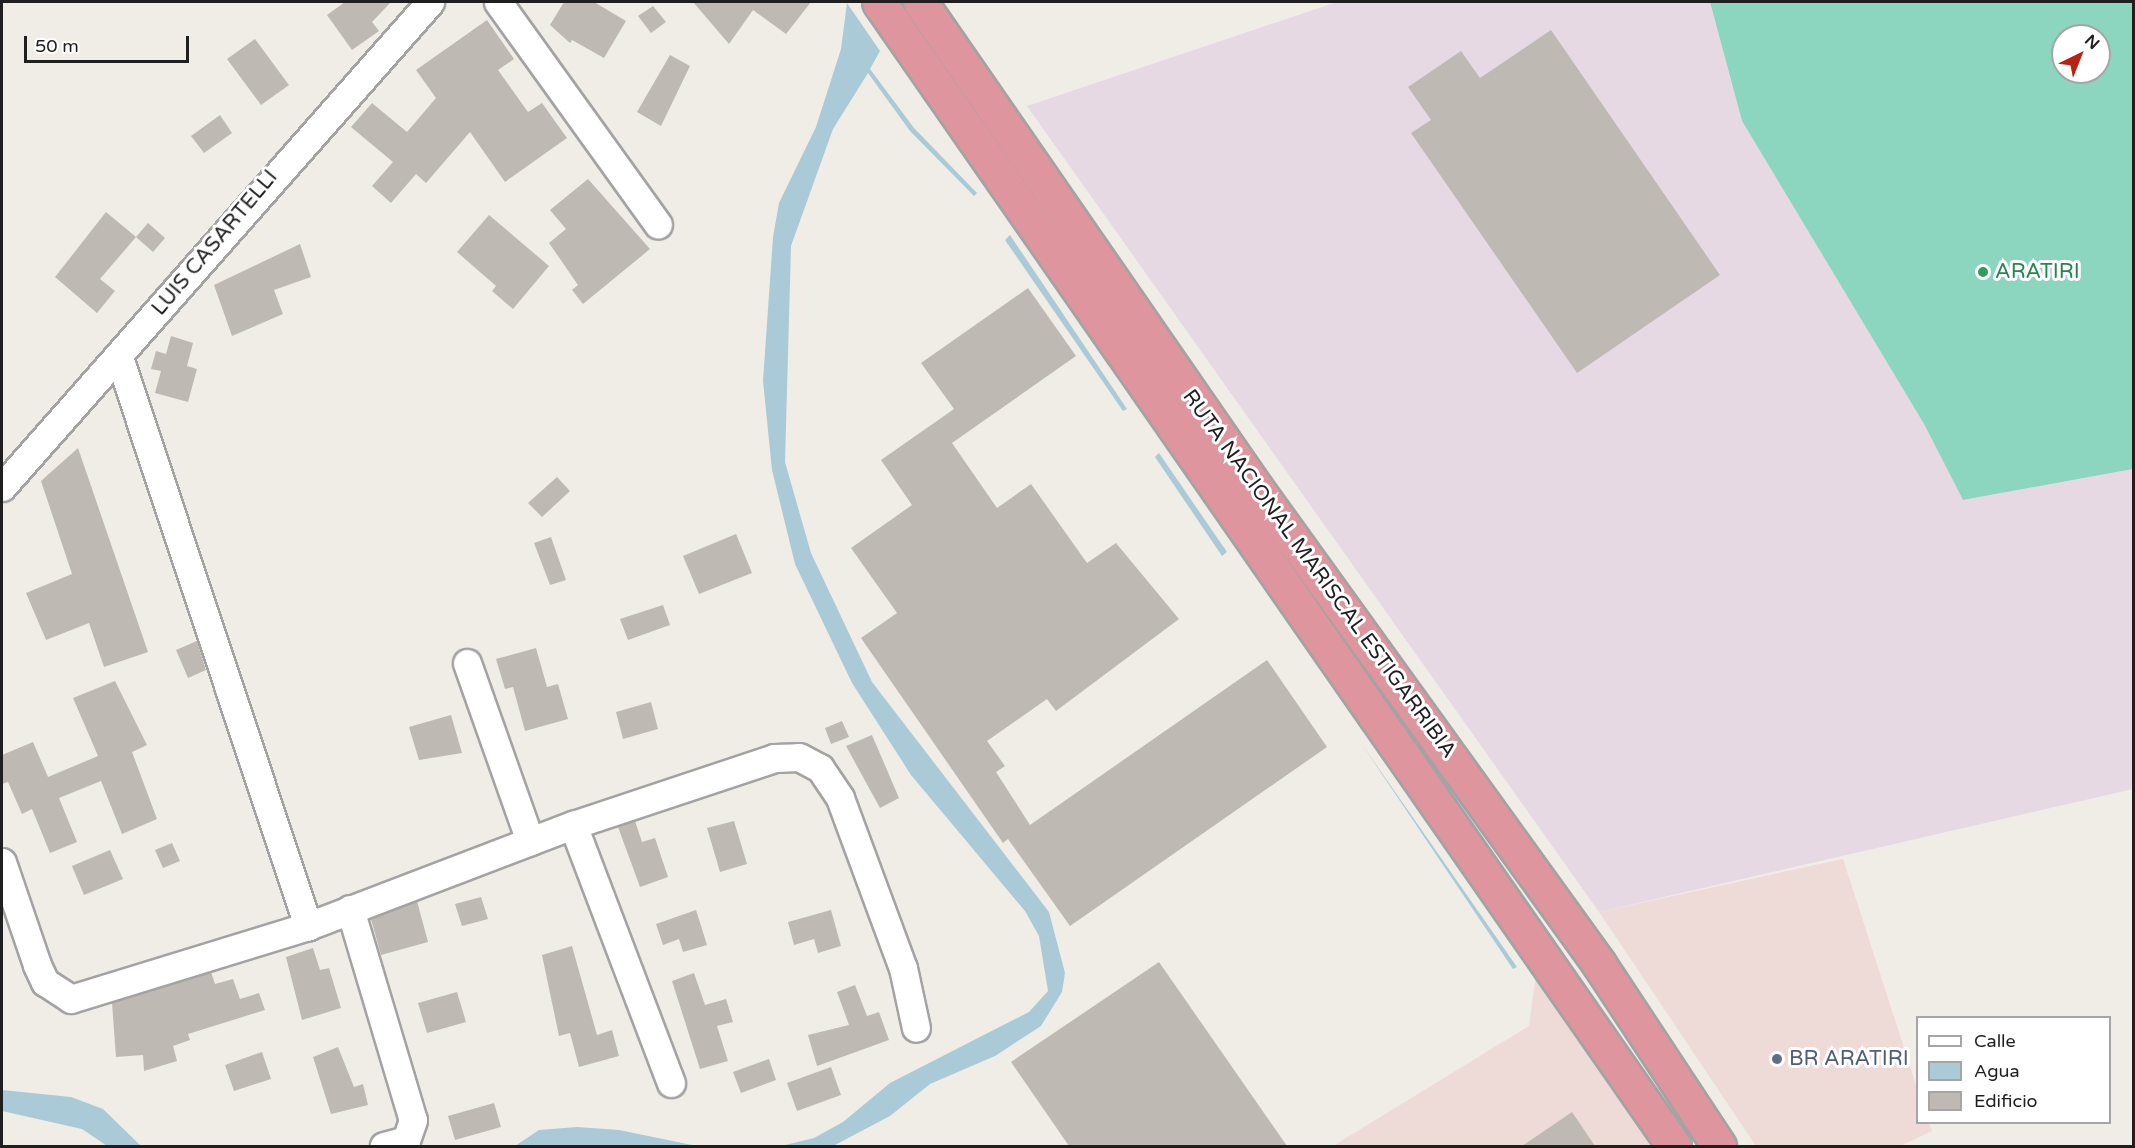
<!DOCTYPE html>
<html>
<head>
<meta charset="utf-8">
<style>
	body { margin:0 }
	#map { position:relative; width:2135px; height:1148px; overflow:hidden; background:#efede6; font-family:"Varela Round",sans-serif }
	div>[style] { position:absolute }
	.commercial>* { inset:0; background:#eedad7 }
	.industrial>* { inset:0; background:#e7d9e3 }
	.pitch>* { inset:0; background:#8cd6c0 }
	.water>* { inset:0; background:#abcad8 }
	.building>* { inset:0; background:#bfb9b3 }
	.roads { filter:drop-shadow(2px 0 #a3a3a3) drop-shadow(-2px 0 #a3a3a3) drop-shadow(0 2px #a3a3a3) drop-shadow(0 -2px #a3a3a3) }
	.minor>* { height:27px; margin:-13.5px; padding:0 13.5px; transform-origin:13.5px; border-radius:13.5px; background:#fff }
	.highway>* { height:33px; margin:-16.5px; padding:0 16.5px; transform-origin:16.5px; border-radius:16.5px; background:#df959d }
	.dots>* { width:16px; height:16px; translate:-50% -50%; box-sizing:border-box; border:3px solid #fff; border-radius:50% }
	span { translate:-50% -50%; white-space:nowrap; text-align:center; line-height:1.15; -webkit-text-stroke:6px #fff; paint-order:stroke }
	.street-label { font-size:21px; color:#1f1f1f }
	.leisure-label { font-size:21px; color:#27864d }
	.left { translate:0 -50%; text-align:left }
	.service-label { font-size:21px; color:#4e5e75 }
	.frame { position:absolute; inset:0; border:3px solid #1f1f1f; pointer-events:none }
	.legend { position:absolute; left:1916px; top:1016px; width:195px; height:108px; box-sizing:border-box; background:#fff; border:2px solid #a5a5a5; margin:0; padding:8px 10px; list-style:none; font-size:18px; color:#1f1f1f }
	.legend li { display:flex; align-items:center; gap:12px; height:30px }
	.legend b { width:30px; border:2px solid #a5a5a5 }
	.north { position:absolute; left:2051px; top:24px; width:60px; height:60px; box-sizing:border-box; background:#fff; border:2px solid #a5a5a5; border-radius:50%; rotate:43deg; font-size:16px; font-weight:700; line-height:24px; text-align:center; color:#1f1f1f }
	.north::after { content:''; display:block; margin:auto; width:21px; height:27px; background:#bb2113; clip-path:polygon(50% 0,100% 100%,50% 72%,0 100%) }
	.scale { position:absolute; left:24px; top:36px; width:165px; height:27px; box-sizing:border-box; border:3px solid #1f1f1f; border-top:0; padding-left:8px; font-size:18px; line-height:21px; white-space:nowrap; color:#1f1f1f; -webkit-text-stroke:4px #fff; paint-order:stroke }
</style>
</head>
<body>
<div id="map">
	<div class="commercial">
		<div style="clip-path:polygon(1843px 859px,1917px 1088px,1918px 1122px,1929px 1123px,1932px 1131px,1900px 1146px,1756px 1146px,1599px 912px)"></div>
		<div style="clip-path:polygon(1537px 966px,1656px 1146px,1333px 1146px,1529px 1026px)"></div>
	</div>
	<div class="industrial">
		<div style="clip-path:polygon(1337px 2px,1710px 2px,1742px 121px,1924px 424px,1963px 500px,2133px 469px,2133px 789px,1599px 912px,1027px 106px)"></div>
	</div>
	<div class="pitch">
		<div style="clip-path:polygon(evenodd,1710px 2px,2133px 2px,2133px 469px,1963px 500px,1924px 424px,1742px 121px,1710px 2px,2063px 36px,2099px 36px,2099px 72px,2063px 72px,2063px 36px)"></div>
	</div>
	<div class="water">
		<div style="clip-path:polygon(847px 3px,880px 51px,870px 69px,914px 128px,977px 193px,974px 196px,910px 131px,868px 73px,833px 129px,791px 246px,785px 462px,811px 553px,872px 682px,1049px 912px,1065px 973px,1062px 992px,1041px 1026px,995px 1056px,930px 1084px,890px 1116px,833px 1146px,781px 1146px,814px 1138px,843px 1122px,890px 1083px,1029px 1012px,1048px 991px,1039px 936px,1025px 911px,911px 775px,852px 683px,795px 564px,772px 470px,763px 381px,773px 237px,779px 203px,816px 127px,841px 49px)"></div>
		<div style="clip-path:polygon(1010px 235px,1127px 409px,1123px 411px,1005px 240px)"></div>
		<div style="clip-path:polygon(1159px 453px,1227px 552px,1222px 556px,1155px 457px)"></div>
		<div style="clip-path:polygon(1361px 743px,1517px 967px,1513px 969px)"></div>
		<div style="clip-path:polygon(2px 1090px,71px 1097px,103px 1109px,141px 1146px,107px 1146px,82px 1129px,2px 1111px)"></div>
		<div style="clip-path:polygon(577px 1127px,619px 1130px,697px 1146px,515px 1146px,539px 1130px)"></div>
	</div>
	<div class="building">
		<div style="clip-path:polygon(345px 2px,391px 2px,372px 22px,379px 31px,352px 50px,327px 15px)"></div>
		<div style="clip-path:polygon(564px 2px,594px 2px,626px 21px,604px 58px,572px 40px,570px 43px,550px 25px)"></div>
		<div style="clip-path:polygon(693px 2px,811px 2px,786px 34px,753px 10px,729px 44px)"></div>
		<div style="clip-path:polygon(653px 6px,666px 22px,651px 33px,638px 16px)"></div>
		<div style="clip-path:polygon(487px 20px,514px 59px,498px 70px,528px 112px,542px 103px,567px 138px,505px 182px,470px 132px,426px 183px,416px 174px,391px 203px,372px 186px,393px 162px,351px 127px,372px 103px,407px 132px,436px 98px,416px 70px)"></div>
		<div style="clip-path:polygon(1551px 30px,1720px 275px,1577px 373px,1411px 133px,1431px 120px,1408px 87px,1461px 51px,1480px 78px)"></div>
		<div style="clip-path:polygon(255px 39px,289px 85px,261px 105px,227px 59px)"></div>
		<div style="clip-path:polygon(670px 55px,690px 66px,661px 126px,637px 112px)"></div>
		<div style="clip-path:polygon(220px 115px,232px 133px,204px 153px,191px 136px)"></div>
		<div style="clip-path:polygon(588px 179px,650px 249px,583px 304px,572px 290px,578px 285px,549px 243px,566px 229px,550px 210px)"></div>
		<div style="clip-path:polygon(106px 212px,136px 237px,100px 279px,115px 291px,97px 313px,55px 277px)"></div>
		<div style="clip-path:polygon(489px 215px,549px 266px,513px 309px,492px 291px,496px 286px,457px 252px)"></div>
		<div style="clip-path:polygon(148px 223px,165px 238px,153px 252px,136px 237px)"></div>
		<div style="clip-path:polygon(300px 244px,311px 277px,274px 290px,283px 314px,232px 336px,214px 285px)"></div>
		<div style="clip-path:polygon(1028px 288px,1076px 356px,952px 443px,997px 508px,1031px 484px,1087px 563px,1116px 543px,1179px 619px,1056px 711px,1047px 699px,987px 741px,1005px 766px,996px 772px,1030px 825px,1267px 660px,1327px 747px,1070px 926px,1008px 839px,1003px 843px,861px 638px,897px 613px,851px 548px,912px 505px,881px 460px,954px 409px,921px 363px)"></div>
		<div style="clip-path:polygon(171px 336px,193px 343px,187px 366px,197px 369px,188px 402px,155px 393px,161px 371px,151px 369px,156px 351px,166px 354px)"></div>
		<div style="clip-path:polygon(78px 448px,148px 652px,104px 667px,89px 623px,46px 640px,26px 593px,72px 574px,41px 481px)"></div>
		<div style="clip-path:polygon(557px 477px,570px 491px,542px 517px,528px 503px)"></div>
		<div style="clip-path:polygon(736px 534px,752px 573px,699px 594px,683px 556px)"></div>
		<div style="clip-path:polygon(551px 537px,566px 580px,550px 585px,534px 543px)"></div>
		<div style="clip-path:polygon(663px 605px,670px 625px,628px 640px,620px 619px)"></div>
		<div style="clip-path:polygon(197px 641px,206px 670px,188px 678px,176px 650px)"></div>
		<div style="clip-path:polygon(536px 648px,547px 687px,558px 684px,568px 719px,525px 731px,513px 687px,505px 689px,496px 659px)"></div>
		<div style="clip-path:polygon(115px 681px,147px 745px,132px 752px,157px 819px,122px 834px,101px 781px,59px 798px,77px 842px,50px 853px,32px 809px,22px 814px,8px 782px,2px 784px,2px 755px,33px 742px,48px 777px,98px 756px,73px 698px)"></div>
		<div style="clip-path:polygon(651px 702px,658px 729px,623px 739px,616px 712px)"></div>
		<div style="clip-path:polygon(451px 715px,462px 753px,419px 760px,409px 727px)"></div>
		<div style="clip-path:polygon(842px 721px,849px 737px,831px 744px,825px 728px)"></div>
		<div style="clip-path:polygon(872px 735px,899px 798px,880px 808px,846px 746px)"></div>
		<div style="clip-path:polygon(635px 821px,642px 842px,655px 838px,668px 877px,640px 887px,618px 827px)"></div>
		<div style="clip-path:polygon(734px 821px,747px 864px,720px 872px,707px 828px)"></div>
		<div style="clip-path:polygon(172px 843px,180px 861px,163px 868px,155px 850px)"></div>
		<div style="clip-path:polygon(110px 850px,123px 879px,84px 895px,72px 866px)"></div>
		<div style="clip-path:polygon(481px 897px,488px 919px,462px 926px,455px 904px)"></div>
		<div style="clip-path:polygon(417px 901px,428px 942px,381px 955px,371px 919px)"></div>
		<div style="clip-path:polygon(696px 910px,707px 945px,683px 952px,679px 939px,663px 945px,656px 924px)"></div>
		<div style="clip-path:polygon(831px 910px,841px 946px,818px 953px,814px 939px,794px 945px,788px 922px)"></div>
		<div style="clip-path:polygon(572px 946px,597px 1035px,612px 1030px,619px 1056px,579px 1067px,570px 1033px,559px 1036px,542px 955px)"></div>
		<div style="clip-path:polygon(313px 948px,320px 970px,329px 968px,341px 1008px,302px 1020px,286px 957px)"></div>
		<div style="clip-path:polygon(1159px 962px,1287px 1146px,1069px 1146px,1011px 1062px)"></div>
		<div style="clip-path:polygon(211px 972px,215px 984px,233px 979px,240px 999px,259px 993px,265px 1010px,188px 1034px,190px 1040px,173px 1046px,177px 1061px,144px 1071px,143px 1055px,116px 1057px,112px 1003px)"></div>
		<div style="clip-path:polygon(694px 973px,705px 1005px,726px 999px,733px 1022px,717px 1026px,728px 1061px,700px 1069px,672px 981px)"></div>
		<div style="clip-path:polygon(855px 985px,867px 1016px,879px 1012px,889px 1040px,817px 1066px,808px 1035px,849px 1025px,837px 992px)"></div>
		<div style="clip-path:polygon(457px 992px,466px 1022px,427px 1033px,418px 1003px)"></div>
		<div style="clip-path:polygon(338px 1047px,354px 1087px,363px 1084px,368px 1105px,331px 1114px,313px 1057px)"></div>
		<div style="clip-path:polygon(262px 1052px,271px 1079px,234px 1091px,225px 1065px)"></div>
		<div style="clip-path:polygon(769px 1059px,776px 1080px,741px 1093px,733px 1072px)"></div>
		<div style="clip-path:polygon(831px 1067px,841px 1095px,797px 1111px,787px 1083px)"></div>
		<div style="clip-path:polygon(494px 1103px,501px 1127px,455px 1140px,448px 1116px)"></div>
		<div style="clip-path:polygon(1572px 1112px,1595px 1146px,1522px 1146px)"></div>
	</div>
	<div class="roads">
		<div class="minor">
			<div style="left:498px;top:2px;width:274px;rotate:54.3deg"></div>
			<div style="left:119px;top:357px;width:600px;rotate:71.63deg"></div>
			<div style="left:2px;top:487px;width:647px;rotate:-48.57deg"></div>
			<div style="left:467px;top:663px;width:189px;rotate:70.5deg"></div>
			<div style="left:573px;top:825px;width:276px;rotate:69.2deg"></div>
			<div style="left:2px;top:862px;width:109px;rotate:71.2deg"></div>
			<div style="left:37px;top:965px;width:19px;rotate:65deg"></div>
			<div style="left:45px;top:982px;width:31px;rotate:33deg"></div>
			<div style="left:71px;top:999px;width:248px;rotate:-17.1deg"></div>
			<div style="left:308px;top:926px;width:284px;rotate:-20.9deg"></div>
			<div style="left:573px;top:825px;width:212px;rotate:-18.4deg"></div>
			<div style="left:774px;top:758px;width:25px;rotate:-2deg"></div>
			<div style="left:799px;top:757px;width:24px;rotate:28deg"></div>
			<div style="left:820px;top:768px;width:36px;rotate:56deg"></div>
			<div style="left:840px;top:798px;width:181px;rotate:69.7deg"></div>
			<div style="left:903px;top:968px;width:61px;rotate:77.8deg"></div>
			<div style="left:350px;top:909px;width:220px;rotate:73.4deg"></div>
			<div style="left:413px;top:1120px;width:21px;rotate:109deg"></div>
			<div style="left:406px;top:1140px;width:23px;rotate:165deg"></div>
		</div>
		<div class="highway">
			<div style="left:879px;top:2px;width:1393px;rotate:55.2deg"></div>
			<div style="left:920px;top:2px;width:591px;rotate:55.34deg"></div>
			<div style="left:1256px;top:488px;width:587px;rotate:54.22deg"></div>
			<div style="left:1599px;top:964px;width:218px;rotate:56.6deg"></div>
		</div>
	</div>
	<div class="dots">
		<div style="left:1983px;top:272px;background:#2e9e5b"></div>
		<div style="left:1777px;top:1059px;background:#5c6f8a"></div>
	</div>
	<div class="street-label">
		<span style="left:215px;top:243px;rotate:-50deg">LUIS CASARTELLI</span>
		<span style="left:1319px;top:574px;rotate:54deg">RUTA NACIONAL MARISCAL ESTIGARRIBIA</span>
	</div>
	<div class="leisure-label">
		<span class="left" style="left:1995px;top:272px">ARATIRI</span>
	</div>
	<div class="service-label">
		<span class="left" style="left:1789px;top:1059px">BR ARATIRI</span>
	</div>
	<div class="frame"></div>
	<ul class="legend">
	<li><b style="height:8px;background:#fff"></b>Calle</li>
	<li><b style="height:16px;background:#abcad8"></b>Agua</li>
	<li><b style="height:16px;background:#bfb9b3"></b>Edificio</li>
	</ul>
	<div class="north">N</div>
	<div class="scale">50 m</div>
</div>
</body>
</html>
